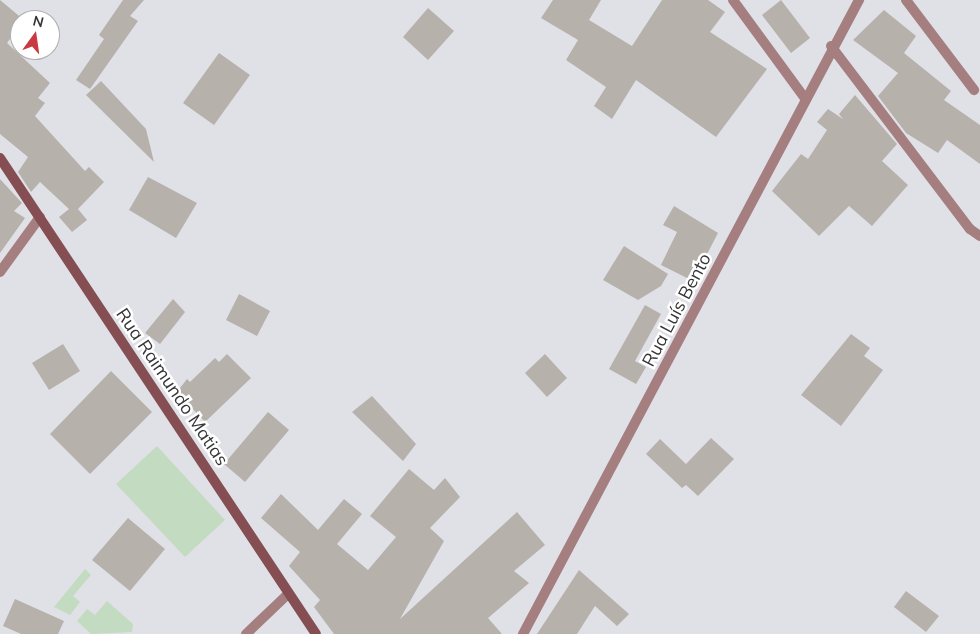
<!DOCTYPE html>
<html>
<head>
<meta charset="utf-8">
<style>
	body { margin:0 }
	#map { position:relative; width:980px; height:634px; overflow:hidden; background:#e0e0e7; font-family:Mulish,sans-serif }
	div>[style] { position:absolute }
	.green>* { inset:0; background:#c3dbc0 }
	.building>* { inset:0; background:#b7b1ac }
	.street>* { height:10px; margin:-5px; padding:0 5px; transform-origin:5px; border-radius:5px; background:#a57e80 }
	.secondary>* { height:10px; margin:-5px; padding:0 5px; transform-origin:5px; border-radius:5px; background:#844e53 }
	span { translate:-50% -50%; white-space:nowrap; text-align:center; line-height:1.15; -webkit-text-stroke:5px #fff; paint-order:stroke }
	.street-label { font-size:18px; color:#353538 }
	.north { position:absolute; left:10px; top:10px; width:50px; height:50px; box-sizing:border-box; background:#fff; border:1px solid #aeaeaf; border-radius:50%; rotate:14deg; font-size:14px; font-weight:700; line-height:20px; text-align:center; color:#353538 }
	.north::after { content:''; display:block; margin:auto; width:18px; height:22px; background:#c93942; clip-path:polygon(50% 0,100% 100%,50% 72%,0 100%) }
</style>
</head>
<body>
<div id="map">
	<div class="green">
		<div style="clip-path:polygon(157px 446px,225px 520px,185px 557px,116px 484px)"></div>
		<div style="clip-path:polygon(85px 569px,91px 575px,73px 596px,80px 602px,70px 615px,54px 607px)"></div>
		<div style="clip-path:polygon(107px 601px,133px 624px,132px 632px,91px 634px,77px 621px,87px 609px,95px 615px)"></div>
	</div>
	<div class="building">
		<div style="clip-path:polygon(0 0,24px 20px,7px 43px,50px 83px,38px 98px,45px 103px,35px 116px,85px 171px,89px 167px,104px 182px,78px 209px,87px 220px,72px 232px,59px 217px,69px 209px,40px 182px,31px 192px,18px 172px,28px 157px,0 134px)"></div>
		<div style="clip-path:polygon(123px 0,144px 0,130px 16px,138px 21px,90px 89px,76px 80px,104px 39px,99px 35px)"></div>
		<div style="clip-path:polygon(553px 0,601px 0,589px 20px,632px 46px,662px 0,708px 0,725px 12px,710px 32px,767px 69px,716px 137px,636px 80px,612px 119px,594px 106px,606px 87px,566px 60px,578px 40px,541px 18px)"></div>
		<div style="clip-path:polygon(781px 0,810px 38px,791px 53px,762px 15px)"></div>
		<div style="clip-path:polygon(428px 8px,454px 31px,428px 60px,403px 37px)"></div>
		<div style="clip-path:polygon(884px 10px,916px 36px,904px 53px,951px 91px,944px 100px,980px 125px,980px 164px,947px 140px,938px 153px,906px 133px,878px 96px,898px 73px,853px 40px)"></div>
		<div style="clip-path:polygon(219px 53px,250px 75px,214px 125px,183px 103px)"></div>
		<div style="clip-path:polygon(101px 81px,146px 129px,154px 162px,86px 95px)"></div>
		<div style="clip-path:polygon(855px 95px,897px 144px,882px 161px,908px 185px,872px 226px,849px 206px,819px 236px,772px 191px,801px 154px,808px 159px,827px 130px,817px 122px,828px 109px,843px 119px,839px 114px)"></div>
		<div style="clip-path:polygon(148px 177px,197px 203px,176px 238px,129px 210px)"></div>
		<div style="clip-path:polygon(0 179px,22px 203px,14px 211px,25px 218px,0 253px)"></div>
		<div style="clip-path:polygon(674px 206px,718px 233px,693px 281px,661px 265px,677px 232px,663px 225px)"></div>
		<div style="clip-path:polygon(624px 246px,668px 274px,661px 286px,638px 300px,603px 280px)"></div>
		<div style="clip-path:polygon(239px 294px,270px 311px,257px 336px,226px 320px)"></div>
		<div style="clip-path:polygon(173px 299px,185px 312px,160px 344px,145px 333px)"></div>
		<div style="clip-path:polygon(645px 305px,661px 314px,635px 361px,646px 367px,636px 384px,609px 369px)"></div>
		<div style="clip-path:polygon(851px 334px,870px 348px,864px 356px,883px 370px,841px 426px,801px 395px)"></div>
		<div style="clip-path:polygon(63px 344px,80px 371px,49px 390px,32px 363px)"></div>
		<div style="clip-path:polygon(227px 354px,251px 378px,205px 422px,177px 392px,187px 379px,190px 382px,215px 358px,219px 362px)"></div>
		<div style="clip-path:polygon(545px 354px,567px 378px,547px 397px,525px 373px)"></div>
		<div style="clip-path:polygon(111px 371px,152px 412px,90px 474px,50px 434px)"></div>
		<div style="clip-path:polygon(372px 396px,416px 444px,403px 461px,352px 412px)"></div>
		<div style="clip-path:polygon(268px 412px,289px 430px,245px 482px,224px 464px)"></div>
		<div style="clip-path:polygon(711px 438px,734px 459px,698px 496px,686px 485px,682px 488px,646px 454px,660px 439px,686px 464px)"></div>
		<div style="clip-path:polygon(409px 469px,434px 490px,445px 478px,460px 497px,430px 528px,444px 541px,400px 619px,517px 512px,545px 545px,514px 571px,529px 583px,488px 618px,502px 634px,334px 634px,314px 607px,320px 600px,289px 566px,300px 552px,261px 518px,281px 494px,318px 530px,344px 499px,362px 514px,337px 544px,368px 570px,396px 537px,370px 516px)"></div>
		<div style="clip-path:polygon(128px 518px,165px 549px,130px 591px,92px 560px)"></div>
		<div style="clip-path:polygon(579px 570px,629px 614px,617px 626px,595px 606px,577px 634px,537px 634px)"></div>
		<div style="clip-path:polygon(906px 591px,939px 616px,926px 632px,894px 607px)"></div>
		<div style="clip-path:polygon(15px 599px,64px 621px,58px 634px,21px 634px,3px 626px)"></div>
	</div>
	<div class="street">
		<div style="left:733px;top:0;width:120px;rotate:53.8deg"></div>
		<div style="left:906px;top:0;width:113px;rotate:52.9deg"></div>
		<div style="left:831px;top:46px;width:230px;rotate:52.8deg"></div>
		<div style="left:970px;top:229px;width:12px;rotate:35deg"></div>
		<div style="left:0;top:272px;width:68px;rotate:-54deg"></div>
		<div style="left:246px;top:634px;width:58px;rotate:-43.6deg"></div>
		<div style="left:523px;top:634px;width:718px;rotate:-62.08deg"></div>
	</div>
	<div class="secondary">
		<div style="left:0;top:158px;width:571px;rotate:56.42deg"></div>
	</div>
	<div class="street-label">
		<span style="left:677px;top:310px;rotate:-62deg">Rua Luís Bento</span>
		<span style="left:172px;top:387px;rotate:56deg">Rua Raimundo Matias</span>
	</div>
	<div class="north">N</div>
</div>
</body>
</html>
